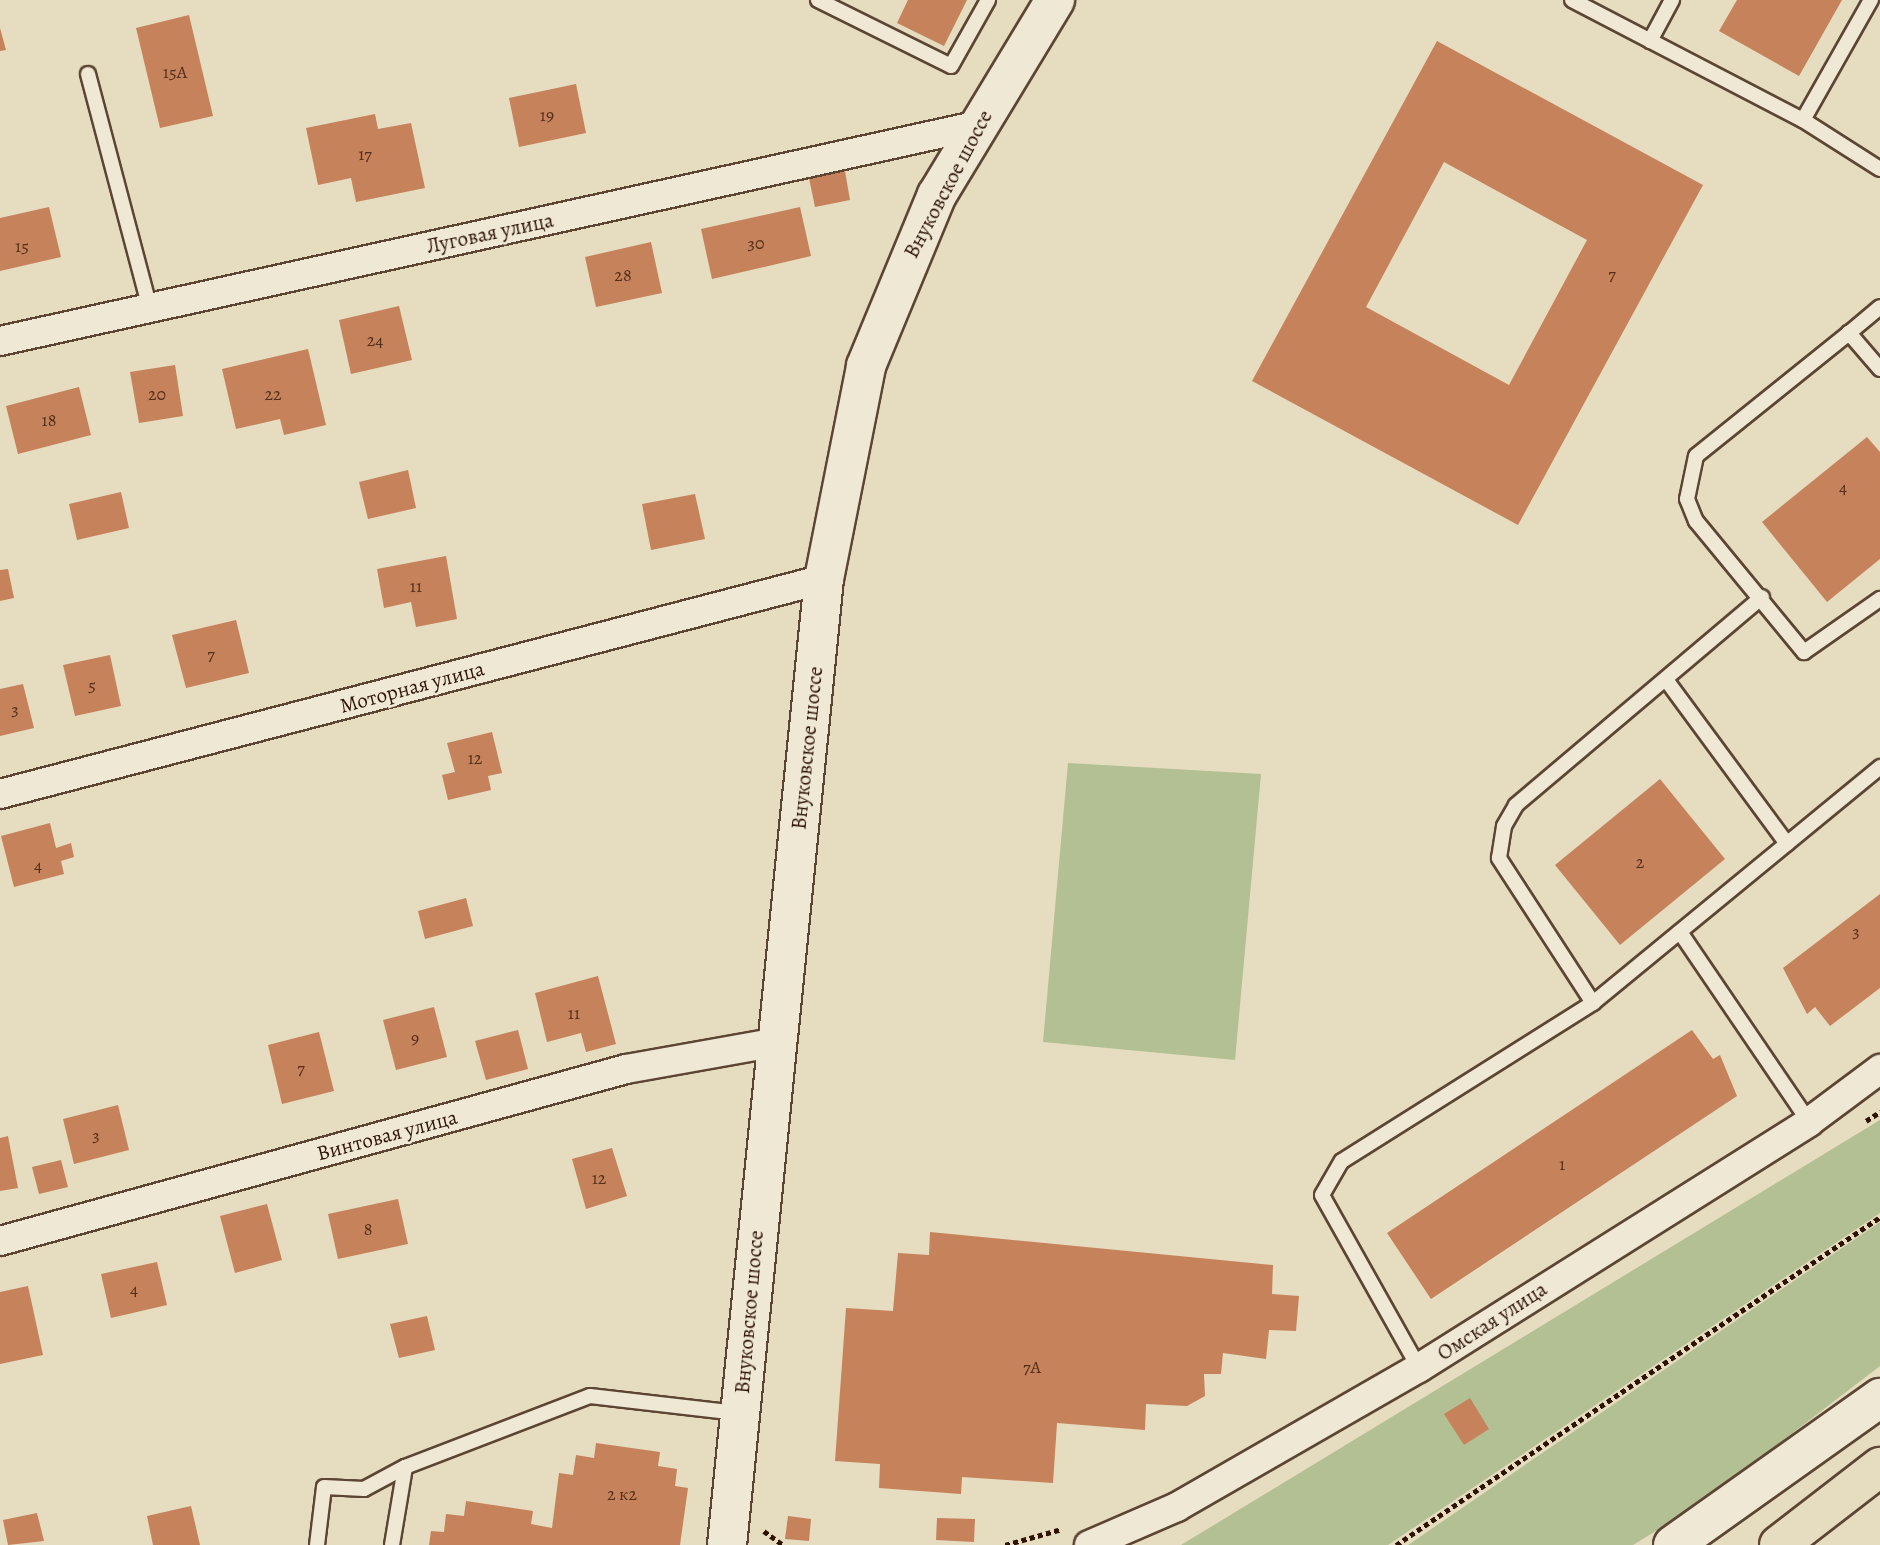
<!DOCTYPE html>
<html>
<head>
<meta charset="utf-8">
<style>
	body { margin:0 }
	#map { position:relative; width:1880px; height:1545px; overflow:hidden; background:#e6dcbf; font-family:Alegreya,serif }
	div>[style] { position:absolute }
	.green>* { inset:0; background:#b3c093 }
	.building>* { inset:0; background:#c5825b }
	.path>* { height:4.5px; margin-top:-2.25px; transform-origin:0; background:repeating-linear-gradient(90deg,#2e1304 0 5px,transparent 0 8.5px) }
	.roads { filter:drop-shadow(2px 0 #5c4533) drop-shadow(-2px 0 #5c4533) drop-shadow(0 2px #5c4533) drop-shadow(0 -2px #5c4533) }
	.lane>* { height:14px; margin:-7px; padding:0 7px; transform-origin:7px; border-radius:7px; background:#efe8d5 }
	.street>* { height:28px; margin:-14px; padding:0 14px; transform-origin:14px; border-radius:14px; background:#efe8d5 }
	.secondary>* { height:38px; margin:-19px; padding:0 19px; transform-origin:19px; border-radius:19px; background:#efe8d5 }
	.primary>* { height:38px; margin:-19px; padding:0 19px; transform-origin:19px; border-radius:19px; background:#e6dcbf }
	span { translate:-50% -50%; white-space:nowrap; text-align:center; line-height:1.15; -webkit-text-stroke:5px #efe8d5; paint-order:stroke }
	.number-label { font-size:18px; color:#542f1a }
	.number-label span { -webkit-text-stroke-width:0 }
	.street-label { font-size:21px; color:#2e1304 }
</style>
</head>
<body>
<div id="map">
	<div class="green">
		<div style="clip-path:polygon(1068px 763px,1261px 774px,1235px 1060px,1043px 1042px)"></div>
		<div style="clip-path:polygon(1880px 1120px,1880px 1213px,1388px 1545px,1181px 1545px)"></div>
		<div style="clip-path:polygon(1880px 1222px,1880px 1366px,1703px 1502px,1633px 1545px,1408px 1545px)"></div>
	</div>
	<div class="building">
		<div style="clip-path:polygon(908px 0,967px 0,944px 46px,897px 23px)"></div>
		<div style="clip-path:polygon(1737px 0,1842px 0,1799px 76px,1719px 31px)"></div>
		<div style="clip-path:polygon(189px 15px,213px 116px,160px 128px,136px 28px)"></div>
		<div style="clip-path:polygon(0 28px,6px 50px,0 51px)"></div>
		<div style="clip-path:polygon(evenodd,1437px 41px,1703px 185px,1518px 525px,1252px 381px,1437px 41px,1444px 162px,1587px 240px,1509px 385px,1366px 307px,1444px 162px)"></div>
		<div style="clip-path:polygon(576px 84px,586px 133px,519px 147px,509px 98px)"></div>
		<div style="clip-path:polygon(375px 114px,378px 129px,411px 123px,425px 188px,356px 202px,351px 178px,318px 185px,306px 128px)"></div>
		<div style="clip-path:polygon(845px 171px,850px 200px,815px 207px,809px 178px)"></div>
		<div style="clip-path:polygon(49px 207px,61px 257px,0 271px,0 218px)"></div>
		<div style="clip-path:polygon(800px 207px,811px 256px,712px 279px,701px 229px)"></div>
		<div style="clip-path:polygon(651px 242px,662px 293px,596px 307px,585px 257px)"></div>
		<div style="clip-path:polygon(399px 306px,412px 360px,351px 374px,339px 320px)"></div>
		<div style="clip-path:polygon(308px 349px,326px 425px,284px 435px,280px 419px,236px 429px,222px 369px)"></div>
		<div style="clip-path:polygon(175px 365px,183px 416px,139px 423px,130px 372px)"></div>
		<div style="clip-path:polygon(79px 387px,91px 435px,18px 454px,6px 406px)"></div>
		<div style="clip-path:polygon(1867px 437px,1880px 452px,1880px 559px,1827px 602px,1762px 522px)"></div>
		<div style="clip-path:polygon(408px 470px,416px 508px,368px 519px,359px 482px)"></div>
		<div style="clip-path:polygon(121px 492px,129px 528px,77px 540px,69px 504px)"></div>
		<div style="clip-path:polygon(695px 494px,705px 539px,651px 550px,642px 504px)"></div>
		<div style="clip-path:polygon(446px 556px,457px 619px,416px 627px,411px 602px,384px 608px,377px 569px)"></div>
		<div style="clip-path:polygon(8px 569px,14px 598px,0 601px,0 570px)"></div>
		<div style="clip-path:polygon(236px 620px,249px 673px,186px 688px,172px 635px)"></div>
		<div style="clip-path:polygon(110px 655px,121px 706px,75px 716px,63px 665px)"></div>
		<div style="clip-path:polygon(23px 684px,34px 728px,0 736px,0 689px)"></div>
		<div style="clip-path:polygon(492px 732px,502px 773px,488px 776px,491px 790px,448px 800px,442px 775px,455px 772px,447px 743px)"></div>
		<div style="clip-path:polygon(1660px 779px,1725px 859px,1620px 945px,1555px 865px)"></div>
		<div style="clip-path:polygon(50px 823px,56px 848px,71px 843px,74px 857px,61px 861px,64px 874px,14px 887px,1px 836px)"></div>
		<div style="clip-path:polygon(1880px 894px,1880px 988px,1830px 1026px,1815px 1007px,1807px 1014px,1783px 968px)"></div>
		<div style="clip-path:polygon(466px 898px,473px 926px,425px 939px,418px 911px)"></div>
		<div style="clip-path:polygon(598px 976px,616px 1044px,586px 1052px,581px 1033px,547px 1042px,535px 993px)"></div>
		<div style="clip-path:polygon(434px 1007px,447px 1057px,396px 1070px,383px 1020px)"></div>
		<div style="clip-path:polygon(518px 1030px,528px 1069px,486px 1080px,475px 1041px)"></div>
		<div style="clip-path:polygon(1692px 1030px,1713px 1059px,1720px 1055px,1737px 1096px,1431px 1299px,1387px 1233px)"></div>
		<div style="clip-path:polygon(319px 1032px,334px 1091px,282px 1104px,268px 1045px)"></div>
		<div style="clip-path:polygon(118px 1105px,129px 1150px,74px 1164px,63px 1119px)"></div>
		<div style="clip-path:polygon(8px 1136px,18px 1188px,0 1191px,0 1138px)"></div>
		<div style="clip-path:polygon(612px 1148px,627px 1196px,586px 1209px,572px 1159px)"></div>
		<div style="clip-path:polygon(61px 1160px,68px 1187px,39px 1194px,32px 1167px)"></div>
		<div style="clip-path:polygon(398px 1199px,408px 1244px,338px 1259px,328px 1214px)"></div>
		<div style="clip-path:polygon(267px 1204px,282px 1260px,235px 1273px,220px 1216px)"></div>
		<div style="clip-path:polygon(930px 1232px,1273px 1265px,1272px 1294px,1299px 1296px,1296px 1331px,1269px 1330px,1266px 1359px,1223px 1353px,1221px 1374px,1204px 1374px,1205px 1396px,1187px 1406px,1146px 1404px,1145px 1430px,1057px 1423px,1053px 1483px,962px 1477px,961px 1494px,879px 1488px,880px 1464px,835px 1461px,846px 1308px,893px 1311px,898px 1253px,929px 1255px)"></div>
		<div style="clip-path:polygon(157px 1262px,167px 1305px,111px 1318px,101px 1274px)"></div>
		<div style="clip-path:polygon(28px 1286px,43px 1355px,0 1364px,0 1292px)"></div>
		<div style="clip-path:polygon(427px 1316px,435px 1350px,399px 1358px,390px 1324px)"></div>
		<div style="clip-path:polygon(1470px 1398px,1489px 1429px,1464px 1445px,1444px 1414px)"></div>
		<div style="clip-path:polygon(596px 1443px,660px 1452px,658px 1466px,677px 1469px,675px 1486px,688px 1488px,680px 1545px,429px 1545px,431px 1531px,444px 1532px,446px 1514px,464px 1516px,466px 1501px,533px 1511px,531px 1524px,552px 1528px,559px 1473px,573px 1475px,576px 1455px,594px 1458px)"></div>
		<div style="clip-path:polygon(191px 1506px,200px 1545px,153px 1545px,147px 1516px)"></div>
		<div style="clip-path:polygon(37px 1513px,44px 1541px,8px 1545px,3px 1520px)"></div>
		<div style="clip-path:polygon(788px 1516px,811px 1519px,809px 1541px,785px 1539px)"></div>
		<div style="clip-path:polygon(937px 1518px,975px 1519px,974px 1542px,936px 1540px)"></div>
	</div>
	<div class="path">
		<div style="left:1866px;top:1121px;width:17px;rotate:-33deg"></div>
		<div style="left:764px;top:1531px;width:24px;rotate:36deg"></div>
		<div style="left:1005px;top:1545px;width:59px;rotate:-15.7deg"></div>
		<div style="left:1396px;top:1545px;width:585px;rotate:-34.12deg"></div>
	</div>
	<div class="roads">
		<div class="lane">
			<div style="left:818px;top:0;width:148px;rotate:26.4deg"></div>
			<div style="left:951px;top:66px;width:76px;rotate:-60.7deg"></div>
			<div style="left:1572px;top:0;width:260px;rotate:27.5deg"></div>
			<div style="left:1803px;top:120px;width:91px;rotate:32.5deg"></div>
			<div style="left:1650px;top:41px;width:47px;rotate:-61.8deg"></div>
			<div style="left:88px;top:74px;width:242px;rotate:75.2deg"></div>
			<div style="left:1803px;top:120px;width:138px;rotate:-60.5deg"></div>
			<div style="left:1849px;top:333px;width:40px;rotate:-40deg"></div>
			<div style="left:1880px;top:369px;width:48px;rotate:-130.7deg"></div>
			<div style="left:1849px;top:333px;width:196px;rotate:141.2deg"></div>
			<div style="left:1696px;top:456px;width:44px;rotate:101.8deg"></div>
			<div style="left:1687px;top:499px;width:24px;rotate:68deg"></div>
			<div style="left:1696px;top:521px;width:170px;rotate:50.5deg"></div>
			<div style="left:1804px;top:652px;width:93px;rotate:-34.9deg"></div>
			<div style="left:1667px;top:681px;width:202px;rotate:53.6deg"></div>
			<div style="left:1680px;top:932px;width:230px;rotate:55.8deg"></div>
			<div style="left:1593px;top:1003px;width:173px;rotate:-123deg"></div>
			<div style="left:1499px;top:858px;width:32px;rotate:-81deg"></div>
			<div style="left:1504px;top:826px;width:24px;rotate:-60deg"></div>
			<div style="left:1516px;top:805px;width:322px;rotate:-40.2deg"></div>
			<div style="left:1419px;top:1368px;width:198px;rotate:-119.3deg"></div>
			<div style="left:1322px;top:1195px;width:39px;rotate:-60deg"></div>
			<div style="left:1342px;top:1161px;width:297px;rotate:-32.2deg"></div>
			<div style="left:1593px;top:1003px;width:372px;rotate:-39.4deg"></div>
			<div style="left:317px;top:1545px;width:58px;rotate:-83.1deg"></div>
			<div style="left:324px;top:1487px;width:40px;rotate:2.9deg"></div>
			<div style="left:364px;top:1489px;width:47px;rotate:-28.2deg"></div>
			<div style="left:392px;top:1545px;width:79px;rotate:-80.5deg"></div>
			<div style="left:405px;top:1467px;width:198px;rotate:-21deg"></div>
			<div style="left:590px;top:1396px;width:148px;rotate:6.6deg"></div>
		</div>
		<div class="street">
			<div style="left:0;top:341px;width:1003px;rotate:-12.44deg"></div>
			<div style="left:0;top:794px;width:852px;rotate:-14.62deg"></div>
			<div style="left:0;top:1241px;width:649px;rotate:-15.36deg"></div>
			<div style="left:626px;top:1069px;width:153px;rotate:-10.1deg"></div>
			<div style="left:1089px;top:1545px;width:96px;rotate:-23.4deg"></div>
			<div style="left:1177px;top:1507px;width:279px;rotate:-29.9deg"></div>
			<div style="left:1419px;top:1368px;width:461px;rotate:-32.2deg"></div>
			<div style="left:1809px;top:1122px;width:89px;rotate:-36.7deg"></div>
		</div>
		<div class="secondary">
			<div style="left:727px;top:1545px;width:971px;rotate:-84.27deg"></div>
			<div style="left:824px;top:579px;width:217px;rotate:-78.8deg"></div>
			<div style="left:866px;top:366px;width:185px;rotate:-67.5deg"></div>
			<div style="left:937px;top:195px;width:228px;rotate:-58.8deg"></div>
			<div style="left:1673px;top:1545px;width:254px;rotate:-35.4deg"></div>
		</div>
		<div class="primary">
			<div style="left:1779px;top:1545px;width:128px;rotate:-37.7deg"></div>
		</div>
	</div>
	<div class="number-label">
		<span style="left:175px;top:72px">15А</span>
		<span style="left:547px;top:115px">19</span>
		<span style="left:365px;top:154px">17</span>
		<span style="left:756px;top:243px">30</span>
		<span style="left:22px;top:246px">15</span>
		<span style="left:1612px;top:274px">7</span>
		<span style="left:623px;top:275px">28</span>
		<span style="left:375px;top:340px">24</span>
		<span style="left:157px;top:394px">20</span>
		<span style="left:273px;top:394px">22</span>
		<span style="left:49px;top:420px">18</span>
		<span style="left:1843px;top:487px">4</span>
		<span style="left:416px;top:586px">11</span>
		<span style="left:211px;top:654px">7</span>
		<span style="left:92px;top:685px">5</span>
		<span style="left:15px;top:709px">3</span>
		<span style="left:475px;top:758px">12</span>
		<span style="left:1640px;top:862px">2</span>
		<span style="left:38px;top:865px">4</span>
		<span style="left:1856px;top:931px">3</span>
		<span style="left:574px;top:1013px">11</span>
		<span style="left:415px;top:1038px">9</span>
		<span style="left:301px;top:1068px">7</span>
		<span style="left:96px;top:1135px">3</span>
		<span style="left:1562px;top:1164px">1</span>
		<span style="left:599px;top:1178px">12</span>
		<span style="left:368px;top:1229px">8</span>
		<span style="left:134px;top:1289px">4</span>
		<span style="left:1032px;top:1367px">7А</span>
		<span style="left:622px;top:1494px">2 к2</span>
	</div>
	<div class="street-label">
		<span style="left:948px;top:184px;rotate:-62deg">Внуковское шоссе</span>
		<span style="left:490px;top:233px;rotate:-12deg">Луговая улица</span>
		<span style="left:412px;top:687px;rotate:-15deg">Моторная улица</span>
		<span style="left:807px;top:748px;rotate:-84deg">Внуковское шоссе</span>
		<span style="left:387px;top:1135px;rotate:-15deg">Винтовая улица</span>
		<span style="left:749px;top:1312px;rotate:-85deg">Внуковское шоссе</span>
		<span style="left:1492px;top:1321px;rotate:-33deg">Омская улица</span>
	</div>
</div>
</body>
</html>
